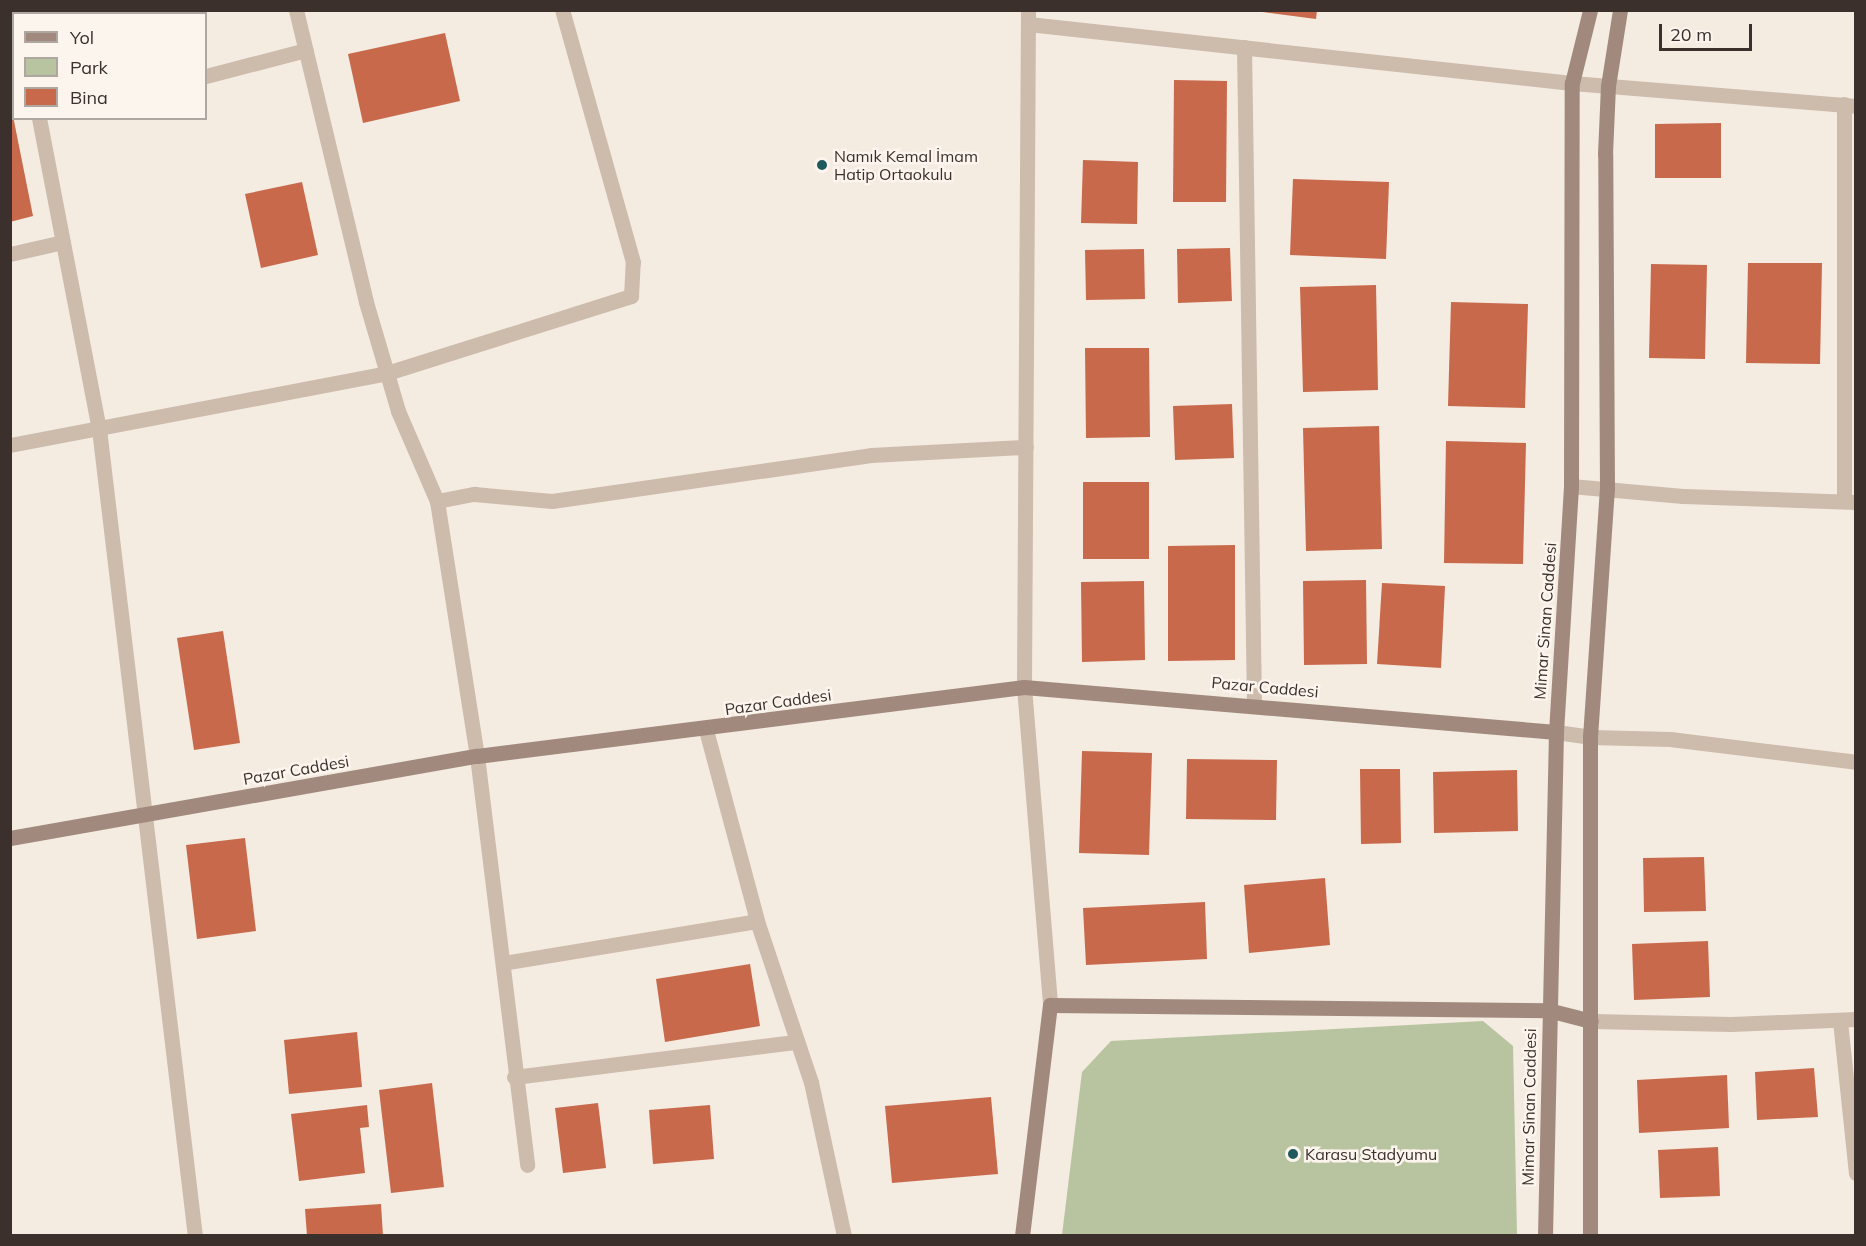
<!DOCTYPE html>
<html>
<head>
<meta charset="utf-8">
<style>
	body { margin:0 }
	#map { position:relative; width:1866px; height:1246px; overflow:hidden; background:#f4ebe1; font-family:Mulish,sans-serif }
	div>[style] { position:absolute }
	.green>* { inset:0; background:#b8c4a0 }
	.building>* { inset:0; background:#c8694b }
	.street>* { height:15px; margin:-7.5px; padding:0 7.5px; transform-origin:7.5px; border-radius:7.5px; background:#cdbbac }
	.secondary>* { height:15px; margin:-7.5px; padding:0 7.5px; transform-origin:7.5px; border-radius:7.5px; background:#a18a7d }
	.dots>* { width:16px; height:16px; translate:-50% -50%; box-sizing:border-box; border:3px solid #fbf5ee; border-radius:50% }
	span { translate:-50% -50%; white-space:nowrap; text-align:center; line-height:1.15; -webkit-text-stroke:5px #fbf5ee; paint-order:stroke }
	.poi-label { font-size:16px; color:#3b302b }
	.left { translate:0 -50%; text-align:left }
	.street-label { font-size:16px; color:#3b302b }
	.frame { position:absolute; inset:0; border:12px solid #3b302b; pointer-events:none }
	.legend { position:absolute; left:12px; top:12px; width:195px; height:108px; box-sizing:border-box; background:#fbf5ee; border:2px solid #aea6a0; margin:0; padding:8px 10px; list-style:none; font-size:18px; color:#3b302b }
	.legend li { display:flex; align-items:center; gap:12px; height:30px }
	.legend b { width:30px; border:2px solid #aea6a0 }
	.scale { position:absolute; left:1659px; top:24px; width:93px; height:27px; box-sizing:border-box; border:3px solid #3b302b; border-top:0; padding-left:8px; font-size:18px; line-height:21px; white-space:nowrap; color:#3b302b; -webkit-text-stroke:4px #fbf5ee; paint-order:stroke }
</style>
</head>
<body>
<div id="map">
	<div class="green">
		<div style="clip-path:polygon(1483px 1021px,1513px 1046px,1517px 1235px,1062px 1235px,1082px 1072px,1111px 1041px)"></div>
	</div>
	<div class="building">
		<div style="clip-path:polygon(1248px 10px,1317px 10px,1316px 19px)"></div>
		<div style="clip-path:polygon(445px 33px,460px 101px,363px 123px,348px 54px)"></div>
		<div style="clip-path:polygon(1174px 80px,1227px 81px,1226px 202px,1173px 202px)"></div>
		<div style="clip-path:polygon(12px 111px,33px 216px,10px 222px,10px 112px)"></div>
		<div style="clip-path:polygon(1721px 123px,1721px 178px,1655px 178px,1655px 124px)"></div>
		<div style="clip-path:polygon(1083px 160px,1138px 162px,1137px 224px,1081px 223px)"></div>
		<div style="clip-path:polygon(1293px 179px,1389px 182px,1386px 259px,1290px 255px)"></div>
		<div style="clip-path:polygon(302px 182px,318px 255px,261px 268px,245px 194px)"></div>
		<div style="clip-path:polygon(1230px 248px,1232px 301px,1178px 303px,1177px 249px)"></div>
		<div style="clip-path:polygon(1144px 249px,1145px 299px,1086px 300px,1085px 250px)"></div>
		<div style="clip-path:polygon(1748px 263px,1822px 263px,1820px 364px,1746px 363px)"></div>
		<div style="clip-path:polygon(1651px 264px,1707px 265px,1705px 359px,1649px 358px)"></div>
		<div style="clip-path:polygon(1376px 285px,1378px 390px,1303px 392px,1300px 287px)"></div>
		<div style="clip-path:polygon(1451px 302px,1528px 304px,1525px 408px,1448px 406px)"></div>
		<div style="clip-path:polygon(1085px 348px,1149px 348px,1150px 437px,1086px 438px)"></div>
		<div style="clip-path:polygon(1232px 404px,1234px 458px,1175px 460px,1173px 406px)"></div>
		<div style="clip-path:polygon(1379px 426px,1382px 549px,1306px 551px,1303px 428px)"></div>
		<div style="clip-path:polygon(1446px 441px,1526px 443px,1523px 564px,1444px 563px)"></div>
		<div style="clip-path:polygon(1083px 482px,1149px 482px,1149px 559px,1083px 559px)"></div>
		<div style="clip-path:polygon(1235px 545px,1235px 660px,1168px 661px,1168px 546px)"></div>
		<div style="clip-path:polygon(1366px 580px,1367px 664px,1304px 665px,1303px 581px)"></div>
		<div style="clip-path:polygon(1144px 581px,1145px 660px,1082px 662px,1081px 582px)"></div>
		<div style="clip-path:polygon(1382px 583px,1445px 586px,1441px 668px,1377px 664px)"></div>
		<div style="clip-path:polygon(223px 631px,240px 743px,194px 750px,177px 638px)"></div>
		<div style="clip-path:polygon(1082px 751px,1152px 753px,1149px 855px,1079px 853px)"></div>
		<div style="clip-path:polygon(1187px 759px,1277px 760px,1276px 820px,1186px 819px)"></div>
		<div style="clip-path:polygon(1360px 769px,1400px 769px,1401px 843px,1361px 844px)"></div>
		<div style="clip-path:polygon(1517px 770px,1518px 831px,1434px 833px,1433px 772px)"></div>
		<div style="clip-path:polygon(245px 838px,256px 931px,197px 939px,186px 845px)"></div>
		<div style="clip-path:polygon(1704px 857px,1706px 911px,1644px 912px,1643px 858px)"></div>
		<div style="clip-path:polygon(1325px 878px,1330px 945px,1249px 953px,1244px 885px)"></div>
		<div style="clip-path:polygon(1205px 902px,1207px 959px,1086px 965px,1083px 908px)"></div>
		<div style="clip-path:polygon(1708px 941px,1710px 997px,1634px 1000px,1632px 944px)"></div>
		<div style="clip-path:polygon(750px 964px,760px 1026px,665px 1042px,656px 979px)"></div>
		<div style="clip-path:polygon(357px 1032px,362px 1087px,289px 1094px,284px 1040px)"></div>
		<div style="clip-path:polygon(1814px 1068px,1818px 1117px,1757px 1120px,1755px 1072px)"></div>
		<div style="clip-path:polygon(1727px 1075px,1729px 1128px,1639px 1133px,1637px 1080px)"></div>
		<div style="clip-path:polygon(432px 1083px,444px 1187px,391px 1193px,379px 1090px)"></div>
		<div style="clip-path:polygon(991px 1097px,998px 1174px,892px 1183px,885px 1106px)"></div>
		<div style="clip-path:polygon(598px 1103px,606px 1168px,563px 1173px,555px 1108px)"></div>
		<div style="clip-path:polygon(367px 1105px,369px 1127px,360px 1128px,365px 1173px,299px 1181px,291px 1114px)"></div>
		<div style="clip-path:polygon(710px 1105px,714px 1159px,653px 1164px,649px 1110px)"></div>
		<div style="clip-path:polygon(1718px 1147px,1720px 1196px,1660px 1198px,1658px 1150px)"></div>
		<div style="clip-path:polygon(381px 1204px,383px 1236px,307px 1236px,305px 1209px)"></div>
	</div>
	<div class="street">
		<div style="left:18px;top:10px;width:4px;rotate:76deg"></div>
		<div style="left:296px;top:10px;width:300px;rotate:76.5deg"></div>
		<div style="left:366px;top:302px;width:114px;rotate:73.6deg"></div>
		<div style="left:398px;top:411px;width:98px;rotate:66.6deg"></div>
		<div style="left:437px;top:501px;width:258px;rotate:81.1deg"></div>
		<div style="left:477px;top:756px;width:412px;rotate:83deg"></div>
		<div style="left:1028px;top:10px;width:677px;rotate:90.34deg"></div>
		<div style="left:1024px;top:687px;width:319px;rotate:85.3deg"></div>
		<div style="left:1028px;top:24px;width:547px;rotate:6.19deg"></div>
		<div style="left:1572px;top:83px;width:285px;rotate:4.6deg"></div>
		<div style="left:1244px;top:47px;width:656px;rotate:89.13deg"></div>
		<div style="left:206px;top:76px;width:103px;rotate:-14.6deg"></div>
		<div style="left:39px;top:118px;width:317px;rotate:79.1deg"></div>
		<div style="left:99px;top:429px;width:813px;rotate:83.22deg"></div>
		<div style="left:10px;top:254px;width:54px;rotate:-12.8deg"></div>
		<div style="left:10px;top:445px;width:384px;rotate:-10.8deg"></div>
		<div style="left:387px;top:373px;width:256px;rotate:-17.5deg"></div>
		<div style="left:631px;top:296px;width:34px;rotate:-87deg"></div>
		<div style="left:633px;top:262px;width:262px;rotate:-105.7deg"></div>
		<div style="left:1571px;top:486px;width:112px;rotate:5.1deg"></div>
		<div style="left:1683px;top:496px;width:173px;rotate:2deg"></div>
		<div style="left:437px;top:501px;width:38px;rotate:-11deg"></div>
		<div style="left:474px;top:494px;width:78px;rotate:5.1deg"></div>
		<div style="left:552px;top:501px;width:322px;rotate:-8.2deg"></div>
		<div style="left:871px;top:455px;width:155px;rotate:-3deg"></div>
		<div style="left:1844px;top:501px;width:397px;rotate:-90deg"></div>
		<div style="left:706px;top:730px;width:198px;rotate:75deg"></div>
		<div style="left:757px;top:921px;width:170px;rotate:71.5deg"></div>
		<div style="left:811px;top:1082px;width:157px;rotate:77.9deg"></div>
		<div style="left:1556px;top:732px;width:34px;rotate:8deg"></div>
		<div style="left:1590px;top:737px;width:80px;rotate:1.4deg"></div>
		<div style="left:1670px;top:739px;width:187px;rotate:7deg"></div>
		<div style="left:503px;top:963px;width:257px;rotate:-9.4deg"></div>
		<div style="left:1591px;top:1021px;width:140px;rotate:1.2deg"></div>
		<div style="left:1731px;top:1024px;width:125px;rotate:-2.3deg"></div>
		<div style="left:1840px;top:1021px;width:153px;rotate:84deg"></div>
		<div style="left:514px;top:1077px;width:285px;rotate:-7.1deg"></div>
	</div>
	<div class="secondary">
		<div style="left:10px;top:838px;width:474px;rotate:-10deg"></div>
		<div style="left:477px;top:756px;width:551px;rotate:-7.19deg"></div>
		<div style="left:1024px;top:687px;width:534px;rotate:4.83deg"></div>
		<div style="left:1022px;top:1236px;width:233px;rotate:-83.1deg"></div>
		<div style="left:1050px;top:1005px;width:498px;rotate:0.6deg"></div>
		<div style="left:1548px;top:1010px;width:44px;rotate:14.3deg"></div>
		<div style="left:1545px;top:1236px;width:504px;rotate:-88.75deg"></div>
		<div style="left:1556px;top:732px;width:246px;rotate:-86.5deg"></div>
		<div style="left:1571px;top:486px;width:403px;rotate:-89.9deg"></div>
		<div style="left:1572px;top:83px;width:75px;rotate:-76.1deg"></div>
		<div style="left:1590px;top:1236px;width:499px;rotate:-90deg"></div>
		<div style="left:1590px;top:737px;width:249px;rotate:-86.1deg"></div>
		<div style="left:1607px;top:489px;width:335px;rotate:-90.3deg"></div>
		<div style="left:1605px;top:154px;width:68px;rotate:-87.5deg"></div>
		<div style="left:1608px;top:86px;width:77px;rotate:-81deg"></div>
	</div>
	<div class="dots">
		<div style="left:822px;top:165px;background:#1f5a5e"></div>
		<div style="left:1293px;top:1154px;background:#1f5a5e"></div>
	</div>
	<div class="poi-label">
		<span class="left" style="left:834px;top:165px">Namık Kemal İmam<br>Hatip Ortaokulu</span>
		<span class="left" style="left:1305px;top:1154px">Karasu Stadyumu</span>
	</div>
	<div class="street-label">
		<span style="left:1545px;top:621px;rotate:-86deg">Mimar Sinan Caddesi</span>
		<span style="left:1265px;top:687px;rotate:5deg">Pazar Caddesi</span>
		<span style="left:778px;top:702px;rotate:-8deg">Pazar Caddesi</span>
		<span style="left:296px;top:770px;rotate:-10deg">Pazar Caddesi</span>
		<span style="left:1529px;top:1107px;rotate:-89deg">Mimar Sinan Caddesi</span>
	</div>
	<div class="frame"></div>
	<ul class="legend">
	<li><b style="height:8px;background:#a18a7d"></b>Yol</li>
	<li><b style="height:16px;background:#b8c4a0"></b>Park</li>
	<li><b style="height:16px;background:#c8694b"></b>Bina</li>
	</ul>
	<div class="scale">20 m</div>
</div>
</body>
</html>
